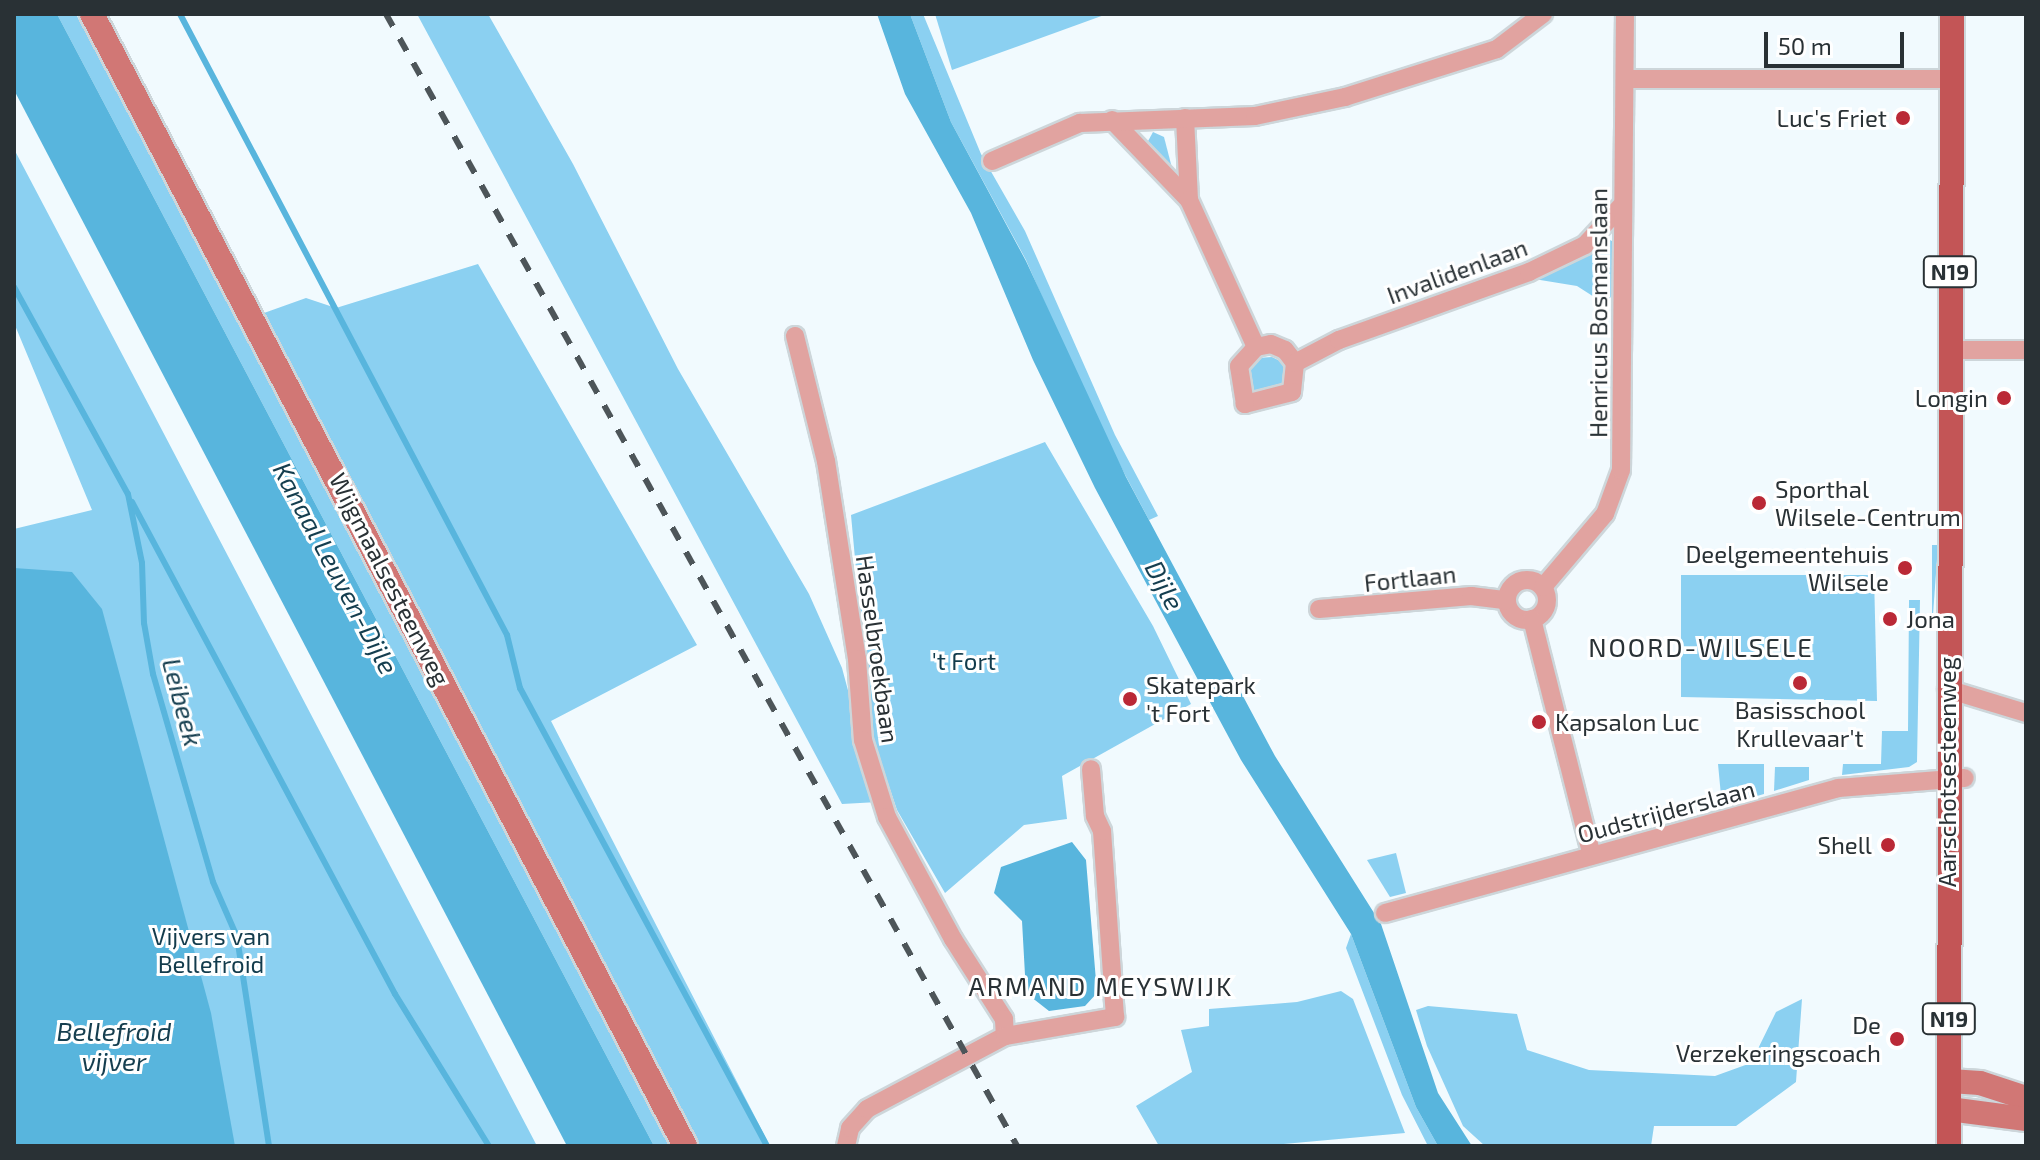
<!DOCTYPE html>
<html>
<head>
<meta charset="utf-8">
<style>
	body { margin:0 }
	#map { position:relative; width:2040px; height:1160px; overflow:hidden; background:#f1fafe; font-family:"Exo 2",sans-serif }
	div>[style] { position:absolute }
	.green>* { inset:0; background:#8bd0f1 }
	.water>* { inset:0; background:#58b5dd }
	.stream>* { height:6px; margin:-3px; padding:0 3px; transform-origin:3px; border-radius:3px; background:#58b5dd }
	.roads { filter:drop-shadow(2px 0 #cdd6da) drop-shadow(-2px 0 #cdd6da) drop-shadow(0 2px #cdd6da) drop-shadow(0 -2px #cdd6da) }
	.street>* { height:18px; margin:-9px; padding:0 9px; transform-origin:9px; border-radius:9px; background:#e1a3a0 }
	.street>.ring { margin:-9px; padding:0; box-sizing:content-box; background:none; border:18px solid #e1a3a0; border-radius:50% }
	.secondary>* { height:24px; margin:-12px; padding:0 12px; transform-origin:12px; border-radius:12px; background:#d17775 }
	.primary>* { height:24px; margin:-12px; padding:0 12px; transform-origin:12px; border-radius:12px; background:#c35556 }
	.rail>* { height:6px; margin-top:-3px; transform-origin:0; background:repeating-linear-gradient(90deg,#4d5559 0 14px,transparent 0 28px) }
	.dots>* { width:22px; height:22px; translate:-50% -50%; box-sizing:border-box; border:4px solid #fff; border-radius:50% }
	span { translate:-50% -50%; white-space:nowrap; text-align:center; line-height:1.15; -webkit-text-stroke:6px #fff; paint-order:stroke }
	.shield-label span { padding:2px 6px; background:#fff; border:2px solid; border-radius:6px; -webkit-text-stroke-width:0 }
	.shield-label { font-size:22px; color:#293135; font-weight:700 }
	.poi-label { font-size:24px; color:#293135 }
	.right { translate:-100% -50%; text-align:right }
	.left { translate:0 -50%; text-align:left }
	.street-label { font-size:24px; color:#293135 }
	.park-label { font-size:24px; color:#123b4c }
	.water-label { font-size:26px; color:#153e4f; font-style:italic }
	.neighbourhood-label { font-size:26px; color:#293135; letter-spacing:2px }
	.frame { position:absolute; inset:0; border:16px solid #293135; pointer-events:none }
	.scale { position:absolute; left:1764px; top:32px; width:140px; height:36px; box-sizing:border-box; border:4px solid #293135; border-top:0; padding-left:10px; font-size:24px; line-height:28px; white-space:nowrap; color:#293135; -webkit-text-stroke:6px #fff; paint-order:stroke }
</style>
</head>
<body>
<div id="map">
	<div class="green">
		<div style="clip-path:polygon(57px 14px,76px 14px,669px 1146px,654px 1146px)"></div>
		<div style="clip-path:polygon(417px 14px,488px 14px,573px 164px,678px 369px,809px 594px,842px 668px,878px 802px,842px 804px)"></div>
		<div style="clip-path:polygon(910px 14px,923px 14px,981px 154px,1025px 231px,1115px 435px,1158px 516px,1149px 520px,1094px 416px,1026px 260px,951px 122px)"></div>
		<div style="clip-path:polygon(935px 14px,1107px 14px,952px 70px)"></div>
		<div style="clip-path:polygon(1153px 132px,1164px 137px,1172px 168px,1164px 167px,1147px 143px)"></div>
		<div style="clip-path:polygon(14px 149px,152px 411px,537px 1146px,14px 1146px,14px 529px,92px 510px,14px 323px)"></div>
		<div style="clip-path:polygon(1606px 238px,1616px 243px,1615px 291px,1610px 298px,1602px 302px,1577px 286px,1534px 279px,1580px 259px)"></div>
		<div style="clip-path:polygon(478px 264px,697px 645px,551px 721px,770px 1146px,698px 1146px,264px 313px,306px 298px,336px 308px)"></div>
		<div style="clip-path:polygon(1272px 357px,1284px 363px,1286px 383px,1250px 395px,1246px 370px,1257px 358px)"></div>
		<div style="clip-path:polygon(1045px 442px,1153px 626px,1191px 704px,1062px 776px,1067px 819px,1024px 825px,945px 893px,897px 810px,871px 733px,851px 515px)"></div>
		<div style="clip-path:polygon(1932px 545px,1938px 545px,1932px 629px)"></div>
		<div style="clip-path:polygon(1681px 575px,1874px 575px,1877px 701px,1681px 697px)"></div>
		<div style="clip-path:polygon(1909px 600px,1920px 600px,1917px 762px,1909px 767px,1842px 775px,1843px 764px,1881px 764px,1882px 731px,1908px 731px)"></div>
		<div style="clip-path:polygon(1718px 764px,1764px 764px,1764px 794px,1722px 806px)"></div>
		<div style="clip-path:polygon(1775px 767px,1809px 767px,1809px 780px,1774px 791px)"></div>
		<div style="clip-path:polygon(1396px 853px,1406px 893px,1390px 897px,1367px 860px)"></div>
		<div style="clip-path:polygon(1351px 934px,1416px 1107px,1438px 1146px,1428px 1146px,1402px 1095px,1346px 948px)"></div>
		<div style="clip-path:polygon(1341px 991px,1353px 999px,1405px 1133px,1262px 1146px,1159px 1146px,1136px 1106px,1192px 1072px,1181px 1030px,1209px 1026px,1209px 1009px,1297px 1002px)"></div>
		<div style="clip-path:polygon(1802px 999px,1796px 1082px,1736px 1126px,1654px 1126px,1651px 1146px,1485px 1146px,1463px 1126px,1427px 1046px,1416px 1010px,1428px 1006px,1517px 1014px,1527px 1050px,1589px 1070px,1715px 1076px,1751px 1063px,1776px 1012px)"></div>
	</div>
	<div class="water">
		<div style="clip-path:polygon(14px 14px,57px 14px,654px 1146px,567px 1146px,14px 90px)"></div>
		<div style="clip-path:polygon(877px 14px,910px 14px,951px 122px,1026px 261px,1126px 477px,1275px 756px,1381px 924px,1438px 1093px,1472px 1146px,1438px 1146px,1416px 1107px,1351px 934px,1241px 760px,1095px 488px,1033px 360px,971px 213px,905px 94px)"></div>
		<div style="clip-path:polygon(14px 568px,72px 572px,102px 609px,211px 1013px,235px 1146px,14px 1146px)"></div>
		<div style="clip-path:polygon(1072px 842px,1086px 860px,1097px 993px,1085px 1006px,1049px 1011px,1026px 993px,1022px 921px,994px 893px,1001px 867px)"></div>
	</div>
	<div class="stream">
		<div style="left:180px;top:14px;width:702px;rotate:62.23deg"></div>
		<div style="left:507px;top:635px;width:55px;rotate:76.2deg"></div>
		<div style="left:520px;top:688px;width:520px;rotate:61.66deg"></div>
		<div style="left:14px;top:287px;width:236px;rotate:61.2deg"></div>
		<div style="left:128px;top:494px;width:70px;rotate:78.5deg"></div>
		<div style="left:142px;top:563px;width:60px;rotate:88.1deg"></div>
		<div style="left:144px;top:623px;width:52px;rotate:80deg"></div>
		<div style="left:153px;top:674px;width:216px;rotate:73.9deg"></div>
		<div style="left:213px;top:882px;width:60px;rotate:66.4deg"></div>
		<div style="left:237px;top:937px;width:211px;rotate:81.3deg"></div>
		<div style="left:132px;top:502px;width:558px;rotate:61.87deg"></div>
		<div style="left:395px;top:994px;width:179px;rotate:58.3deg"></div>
	</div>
	<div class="roads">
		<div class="street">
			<div style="left:1625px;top:79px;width:327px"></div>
			<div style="left:1185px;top:118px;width:82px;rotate:87.2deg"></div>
			<div style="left:1112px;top:120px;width:111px;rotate:46.1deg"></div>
			<div style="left:1189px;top:200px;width:162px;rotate:65.5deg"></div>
			<div style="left:992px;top:161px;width:96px;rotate:-23.4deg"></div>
			<div style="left:1080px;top:123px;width:175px;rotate:-2.3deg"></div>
			<div style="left:1255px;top:116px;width:92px;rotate:-11.9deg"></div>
			<div style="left:1345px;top:97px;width:159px;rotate:-17.5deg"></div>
			<div style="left:1497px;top:49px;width:58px;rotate:-37.3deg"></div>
			<div style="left:795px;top:336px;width:129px;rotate:76.1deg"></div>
			<div style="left:826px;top:461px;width:200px;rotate:81.1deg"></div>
			<div style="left:857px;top:659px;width:81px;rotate:85.8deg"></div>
			<div style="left:863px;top:740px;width:81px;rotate:72.7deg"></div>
			<div style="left:887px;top:817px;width:139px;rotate:61.6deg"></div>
			<div style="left:953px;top:939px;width:95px;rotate:57.5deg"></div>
			<div style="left:1004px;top:1019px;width:17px;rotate:87deg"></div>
			<div style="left:1271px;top:344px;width:15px;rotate:23deg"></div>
			<div style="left:1285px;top:350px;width:16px;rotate:52deg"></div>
			<div style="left:1295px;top:363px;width:29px;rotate:96deg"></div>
			<div style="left:1292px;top:392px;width:49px;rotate:165.7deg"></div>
			<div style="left:1245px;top:404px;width:38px;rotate:-99deg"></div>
			<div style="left:1239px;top:366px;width:25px;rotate:-48deg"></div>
			<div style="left:1256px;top:347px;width:15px;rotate:-11deg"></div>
			<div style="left:1949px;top:350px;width:77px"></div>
			<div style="left:1295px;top:363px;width:50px;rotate:-27.6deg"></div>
			<div style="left:1339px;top:340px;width:202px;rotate:-19.7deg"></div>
			<div style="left:1529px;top:272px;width:62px;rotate:-25.7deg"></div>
			<div style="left:1585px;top:245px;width:54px;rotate:-47.2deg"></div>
			<div class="ring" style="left:1507px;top:580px;width:22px;height:22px"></div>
			<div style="left:1543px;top:587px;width:96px;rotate:-49.7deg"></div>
			<div style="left:1605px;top:514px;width:47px;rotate:-70deg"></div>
			<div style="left:1621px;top:470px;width:456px;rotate:-89.5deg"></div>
			<div style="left:1319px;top:609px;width:153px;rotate:-4.9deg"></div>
			<div style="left:1471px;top:596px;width:35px;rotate:7deg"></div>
			<div style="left:1532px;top:619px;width:244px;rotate:75.8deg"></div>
			<div style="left:1947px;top:689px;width:83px;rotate:16.9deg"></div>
			<div style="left:1385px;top:913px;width:470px;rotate:-15.4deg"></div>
			<div style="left:1838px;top:788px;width:127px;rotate:-4.5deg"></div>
			<div style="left:846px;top:1146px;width:18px;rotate:-77deg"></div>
			<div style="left:850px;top:1128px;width:25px;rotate:-48deg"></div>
			<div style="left:867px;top:1109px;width:156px;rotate:-27.9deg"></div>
			<div style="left:1005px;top:1036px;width:112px;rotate:-9.8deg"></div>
			<div style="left:1115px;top:1017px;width:186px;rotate:-94deg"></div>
			<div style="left:1102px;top:831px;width:17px;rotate:-115deg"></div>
			<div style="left:1095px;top:816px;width:47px;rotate:-94.9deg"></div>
		</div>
		<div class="secondary">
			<div style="left:92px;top:14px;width:1278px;rotate:62.35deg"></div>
			<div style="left:1950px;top:1081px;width:30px;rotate:4deg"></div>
			<div style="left:1980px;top:1083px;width:48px;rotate:18.1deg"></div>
			<div style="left:1949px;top:1109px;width:78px;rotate:7.4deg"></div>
		</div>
		<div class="primary">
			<div style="left:1949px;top:1146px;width:1132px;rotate:-89.85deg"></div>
		</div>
	</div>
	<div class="rail">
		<div style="left:386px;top:14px;width:1296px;rotate:60.86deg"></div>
	</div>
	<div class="dots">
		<div style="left:1903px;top:118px;background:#ba2936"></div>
		<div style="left:2004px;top:398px;background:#ba2936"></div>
		<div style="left:1759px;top:503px;background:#ba2936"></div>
		<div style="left:1905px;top:568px;background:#ba2936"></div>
		<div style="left:1890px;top:619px;background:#ba2936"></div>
		<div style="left:1800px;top:683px;background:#ba2936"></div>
		<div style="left:1130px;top:699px;background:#ba2936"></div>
		<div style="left:1539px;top:722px;background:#ba2936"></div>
		<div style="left:1888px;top:845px;background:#ba2936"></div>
		<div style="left:1897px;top:1039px;background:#ba2936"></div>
	</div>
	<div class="shield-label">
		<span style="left:1950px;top:272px">N19</span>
		<span style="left:1949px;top:1019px">N19</span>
	</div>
	<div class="poi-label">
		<span class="right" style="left:1887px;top:118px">Luc's Friet</span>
		<span class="right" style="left:1988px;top:398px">Longin</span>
		<span class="left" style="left:1775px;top:503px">Sporthal<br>Wilsele-Centrum</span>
		<span class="right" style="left:1889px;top:568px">Deelgemeentehuis<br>Wilsele</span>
		<span class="left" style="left:1906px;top:619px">Jona</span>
		<span class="left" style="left:1146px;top:699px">Skatepark<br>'t Fort</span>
		<span style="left:1800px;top:724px">Basisschool<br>Krullevaar't</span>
		<span class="left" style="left:1555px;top:722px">Kapsalon Luc</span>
		<span class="right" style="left:1872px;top:845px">Shell</span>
		<span class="right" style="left:1881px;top:1039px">De<br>Verzekeringscoach</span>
	</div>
	<div class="street-label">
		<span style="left:1457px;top:271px;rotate:-20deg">Invalidenlaan</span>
		<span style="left:1598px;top:313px;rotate:-90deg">Henricus Bosmanslaan</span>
		<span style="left:1410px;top:578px;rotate:-6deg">Fortlaan</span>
		<span style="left:390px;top:579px;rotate:63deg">Wijgmaalsesteenweg</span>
		<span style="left:878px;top:649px;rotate:82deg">Hasselbroekbaan</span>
		<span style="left:1947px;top:772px;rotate:-90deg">Aarschotsesteenweg</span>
		<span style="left:1666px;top:811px;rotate:-15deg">Oudstrijderslaan</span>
	</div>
	<div class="park-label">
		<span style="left:964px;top:661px">'t Fort</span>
		<span style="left:211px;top:950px">Vijvers van<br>Bellefroid</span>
	</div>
	<div class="water-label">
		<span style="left:336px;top:568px;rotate:62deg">Kanaal Leuven-Dijle</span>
		<span style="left:1165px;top:585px;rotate:62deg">Dijle</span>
		<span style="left:183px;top:702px;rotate:75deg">Leibeek</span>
		<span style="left:114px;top:1046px">Bellefroid<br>vijver</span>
	</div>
	<div class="neighbourhood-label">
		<span style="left:1701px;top:647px">NOORD-WILSELE</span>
		<span style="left:1101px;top:986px">ARMAND MEYSWIJK</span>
	</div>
	<div class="frame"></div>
	<div class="scale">50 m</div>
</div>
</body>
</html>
